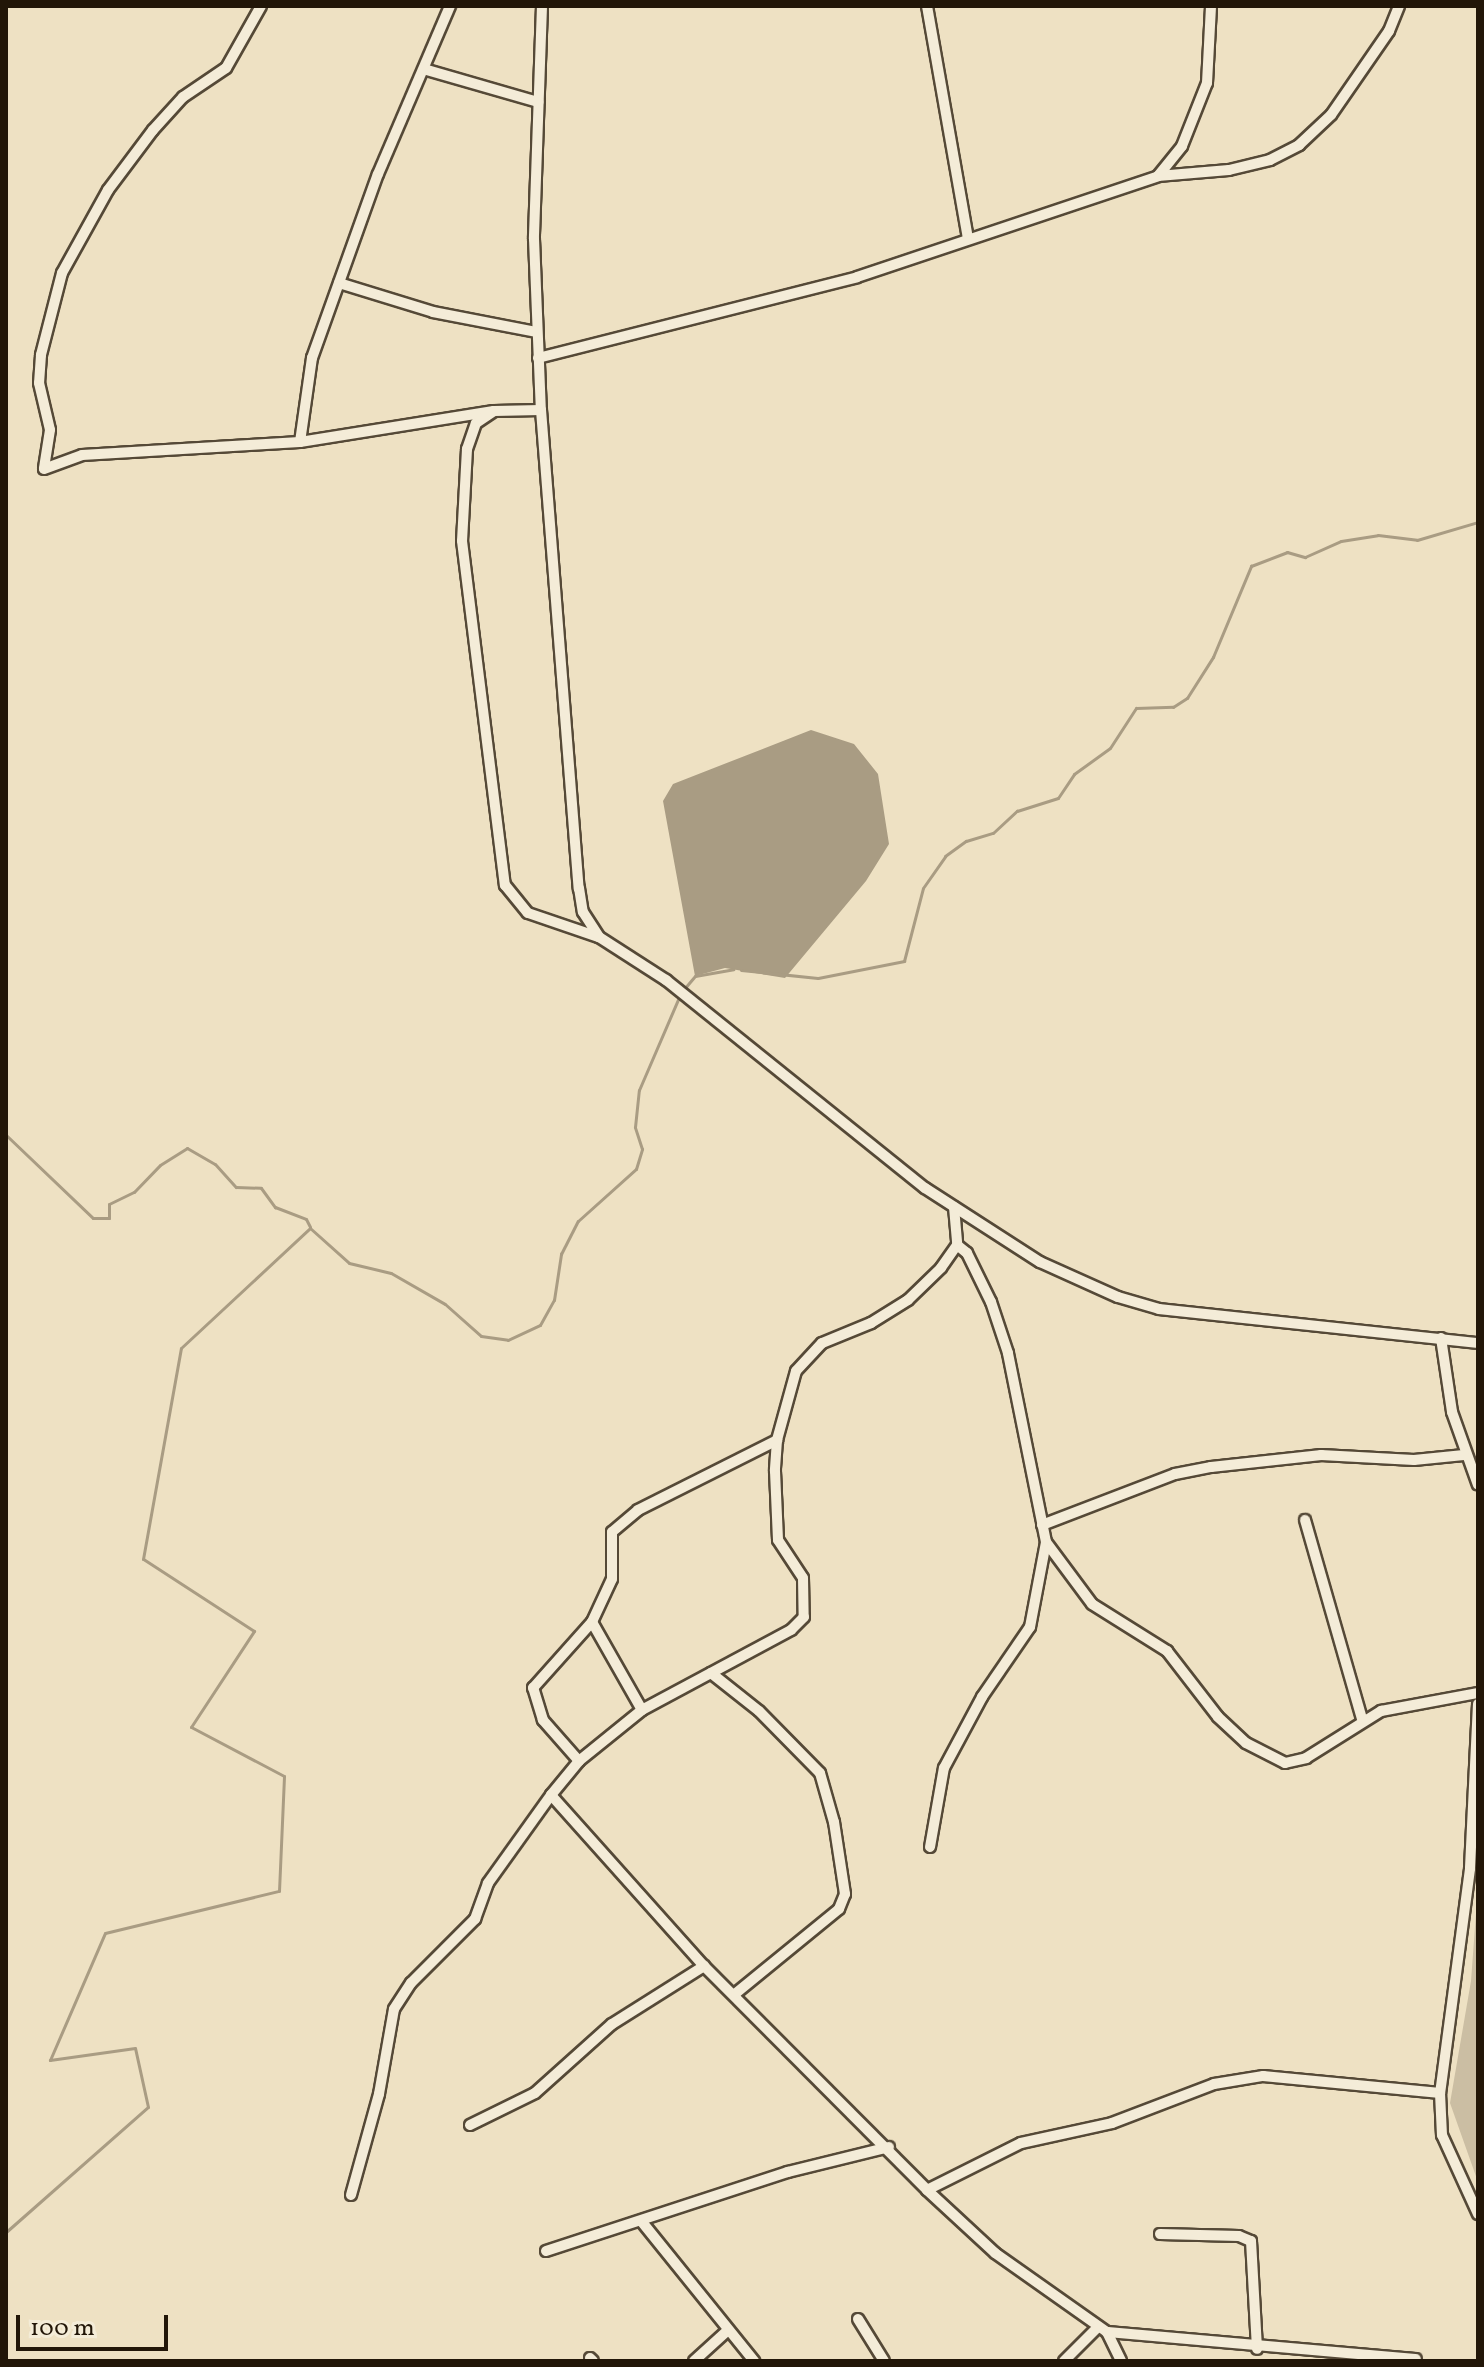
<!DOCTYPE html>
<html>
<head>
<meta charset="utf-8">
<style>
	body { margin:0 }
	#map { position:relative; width:1484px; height:2367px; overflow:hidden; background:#eee1c3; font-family:Vollkorn,serif }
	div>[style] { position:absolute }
	.green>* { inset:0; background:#cbbea3 }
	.water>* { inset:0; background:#a99c83 }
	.stream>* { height:3px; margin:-1.5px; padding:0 1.5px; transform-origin:1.5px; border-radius:1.5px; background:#a99c83 }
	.roads { filter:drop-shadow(2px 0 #554937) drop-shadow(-2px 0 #554937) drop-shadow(0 2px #554937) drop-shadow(0 -2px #554937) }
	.minor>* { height:10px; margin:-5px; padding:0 5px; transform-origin:5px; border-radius:5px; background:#f4ecd8 }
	span { translate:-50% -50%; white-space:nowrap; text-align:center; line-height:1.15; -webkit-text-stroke:7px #f4ecd8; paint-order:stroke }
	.frame { position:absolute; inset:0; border:8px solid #221608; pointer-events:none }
	.scale { position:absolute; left:16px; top:2315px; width:152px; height:36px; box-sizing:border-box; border:4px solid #221608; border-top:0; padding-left:10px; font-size:24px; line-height:28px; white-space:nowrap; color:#221608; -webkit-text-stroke:6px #f4ecd8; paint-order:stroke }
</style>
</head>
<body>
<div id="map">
	<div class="green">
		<div style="clip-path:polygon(1478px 1886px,1478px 2182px,1450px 2103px,1471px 1981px)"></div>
	</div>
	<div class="water">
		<div style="clip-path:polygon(811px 730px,854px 744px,878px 774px,889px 844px,866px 881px,785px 978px,725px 968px,695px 976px,663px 801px,673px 784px)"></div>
	</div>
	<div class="stream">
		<div style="left:741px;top:970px;width:77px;rotate:5.9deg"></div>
		<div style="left:818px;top:978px;width:88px;rotate:-11.2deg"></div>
		<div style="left:904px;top:961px;width:75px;rotate:-75.4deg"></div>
		<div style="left:923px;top:888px;width:39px;rotate:-55deg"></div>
		<div style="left:945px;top:856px;width:26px;rotate:-36deg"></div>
		<div style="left:966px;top:841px;width:28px;rotate:-17deg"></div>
		<div style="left:993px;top:833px;width:33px;rotate:-43deg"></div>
		<div style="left:1017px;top:811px;width:43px;rotate:-17.6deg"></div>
		<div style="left:1058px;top:798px;width:29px;rotate:-56deg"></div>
		<div style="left:1074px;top:774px;width:44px;rotate:-35.8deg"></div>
		<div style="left:1110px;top:748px;width:48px;rotate:-57deg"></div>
		<div style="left:1136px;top:708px;width:37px;rotate:-2deg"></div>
		<div style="left:1173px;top:707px;width:17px;rotate:-33deg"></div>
		<div style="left:1187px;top:698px;width:49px;rotate:-57.6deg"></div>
		<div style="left:1213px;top:657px;width:99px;rotate:-67.3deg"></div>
		<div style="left:1251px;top:566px;width:39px;rotate:-21deg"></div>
		<div style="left:1287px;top:552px;width:19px;rotate:16deg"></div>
		<div style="left:1305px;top:557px;width:39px;rotate:-24deg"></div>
		<div style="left:1341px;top:541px;width:37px;rotate:-9deg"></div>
		<div style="left:1378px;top:535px;width:39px;rotate:7deg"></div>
		<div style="left:1417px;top:540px;width:64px;rotate:-16.4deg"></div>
		<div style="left:684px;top:989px;width:17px;rotate:-50deg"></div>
		<div style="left:695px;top:976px;width:39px;rotate:-10deg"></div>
		<div style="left:6px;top:1135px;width:120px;rotate:43.7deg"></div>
		<div style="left:93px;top:1218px;width:16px"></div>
		<div style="left:109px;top:1218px;width:14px;rotate:-90deg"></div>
		<div style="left:109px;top:1204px;width:28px;rotate:-26deg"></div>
		<div style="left:134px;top:1192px;width:37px;rotate:-46deg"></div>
		<div style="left:160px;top:1165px;width:32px;rotate:-32deg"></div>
		<div style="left:187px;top:1148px;width:32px;rotate:30deg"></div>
		<div style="left:215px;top:1164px;width:31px;rotate:48deg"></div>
		<div style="left:236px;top:1187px;width:25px;rotate:2deg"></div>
		<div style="left:261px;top:1188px;width:24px;rotate:54deg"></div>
		<div style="left:275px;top:1207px;width:33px;rotate:21deg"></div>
		<div style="left:306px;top:1219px;width:9px;rotate:63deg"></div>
		<div style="left:6px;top:2232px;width:189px;rotate:-41.4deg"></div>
		<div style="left:148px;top:2107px;width:60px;rotate:-102.4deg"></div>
		<div style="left:135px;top:2048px;width:86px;rotate:172deg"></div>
		<div style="left:50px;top:2060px;width:138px;rotate:-66.6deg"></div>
		<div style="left:105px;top:1933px;width:179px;rotate:-13.6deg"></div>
		<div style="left:279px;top:1891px;width:115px;rotate:-87.5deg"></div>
		<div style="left:284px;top:1776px;width:105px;rotate:-152.2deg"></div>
		<div style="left:191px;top:1727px;width:115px;rotate:-56.7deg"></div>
		<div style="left:254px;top:1631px;width:132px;rotate:-147deg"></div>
		<div style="left:143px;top:1559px;width:214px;rotate:-79.8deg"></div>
		<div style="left:181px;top:1348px;width:176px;rotate:-42.9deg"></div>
		<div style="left:310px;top:1228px;width:52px;rotate:41.9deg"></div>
		<div style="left:349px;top:1263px;width:43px;rotate:13.4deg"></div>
		<div style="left:391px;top:1273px;width:62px;rotate:29.9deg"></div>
		<div style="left:445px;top:1304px;width:48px;rotate:41.6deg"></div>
		<div style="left:481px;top:1336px;width:27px;rotate:8deg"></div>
		<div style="left:508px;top:1340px;width:35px;rotate:-25deg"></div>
		<div style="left:540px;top:1325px;width:29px;rotate:-61deg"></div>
		<div style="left:554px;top:1300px;width:47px;rotate:-81.3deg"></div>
		<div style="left:561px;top:1254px;width:37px;rotate:-63deg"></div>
		<div style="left:578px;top:1221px;width:78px;rotate:-41.9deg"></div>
		<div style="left:636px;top:1169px;width:21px;rotate:-73deg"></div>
		<div style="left:642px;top:1149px;width:23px;rotate:-108deg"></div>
		<div style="left:635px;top:1127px;width:37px;rotate:-84deg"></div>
		<div style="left:639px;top:1090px;width:103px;rotate:-66.7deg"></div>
	</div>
	<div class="roads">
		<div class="minor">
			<div style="left:261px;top:6px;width:71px;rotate:119.4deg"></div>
			<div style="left:226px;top:68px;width:52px;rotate:146deg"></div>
			<div style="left:183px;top:97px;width:45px;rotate:132.3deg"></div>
			<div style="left:153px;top:130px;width:75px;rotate:126.9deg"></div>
			<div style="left:108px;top:190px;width:95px;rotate:119deg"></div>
			<div style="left:62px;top:273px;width:85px;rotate:104.4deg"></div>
			<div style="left:41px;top:355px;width:28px;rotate:94deg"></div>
			<div style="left:39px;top:383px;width:48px;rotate:76.8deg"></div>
			<div style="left:50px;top:430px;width:39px;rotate:99deg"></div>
			<div style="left:44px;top:469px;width:40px;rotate:-20.2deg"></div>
			<div style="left:82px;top:455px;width:218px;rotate:-3.4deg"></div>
			<div style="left:300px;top:442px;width:196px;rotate:-9.1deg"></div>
			<div style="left:542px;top:6px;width:233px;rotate:92deg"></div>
			<div style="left:534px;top:239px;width:171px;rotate:87.7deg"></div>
			<div style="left:541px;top:410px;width:480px;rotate:85.5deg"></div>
			<div style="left:579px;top:888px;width:24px;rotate:81deg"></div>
			<div style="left:583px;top:912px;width:30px;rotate:57deg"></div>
			<div style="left:599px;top:937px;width:80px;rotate:32.7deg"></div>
			<div style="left:666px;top:980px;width:332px;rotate:38.8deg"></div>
			<div style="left:925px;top:1188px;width:137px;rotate:32.8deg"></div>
			<div style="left:1040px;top:1262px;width:85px;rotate:24.2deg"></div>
			<div style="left:1118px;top:1297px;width:43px;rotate:16.3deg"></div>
			<div style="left:1159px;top:1309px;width:321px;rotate:6.1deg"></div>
			<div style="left:927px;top:6px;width:236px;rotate:80deg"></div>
			<div style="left:427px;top:70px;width:116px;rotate:16.1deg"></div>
			<div style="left:1158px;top:176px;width:38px;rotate:-51deg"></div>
			<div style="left:1182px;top:146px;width:68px;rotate:-68.4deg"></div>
			<div style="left:1207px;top:83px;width:77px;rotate:-87deg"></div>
			<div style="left:339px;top:283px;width:98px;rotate:17.1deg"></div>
			<div style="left:433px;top:312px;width:106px;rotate:10.9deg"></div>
			<div style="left:538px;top:358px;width:329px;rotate:-14.2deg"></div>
			<div style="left:857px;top:277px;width:317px;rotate:-18.5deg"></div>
			<div style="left:1158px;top:176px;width:71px;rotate:-4.8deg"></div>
			<div style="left:1229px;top:170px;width:42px;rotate:-13.7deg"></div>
			<div style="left:1270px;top:160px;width:33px;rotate:-27deg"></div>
			<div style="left:1299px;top:145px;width:44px;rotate:-43.2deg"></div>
			<div style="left:1331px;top:115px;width:102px;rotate:-55.4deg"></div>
			<div style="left:1389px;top:31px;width:27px;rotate:-68deg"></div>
			<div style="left:541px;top:410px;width:47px;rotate:178.8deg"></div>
			<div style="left:494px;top:411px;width:22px;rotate:146deg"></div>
			<div style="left:476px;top:423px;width:28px;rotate:109deg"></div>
			<div style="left:467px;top:449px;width:92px;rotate:93.1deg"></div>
			<div style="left:462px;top:541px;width:347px;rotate:82.9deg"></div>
			<div style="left:505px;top:885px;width:36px;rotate:51deg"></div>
			<div style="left:528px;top:913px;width:74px;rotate:18.9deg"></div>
			<div style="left:300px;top:442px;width:85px;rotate:-81.9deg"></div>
			<div style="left:312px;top:358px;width:195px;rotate:-70.3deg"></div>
			<div style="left:378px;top:174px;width:183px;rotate:-66.8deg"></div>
			<div style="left:954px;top:1207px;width:38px;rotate:85deg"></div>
			<div style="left:957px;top:1245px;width:28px;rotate:125deg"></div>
			<div style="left:941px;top:1268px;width:46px;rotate:135.9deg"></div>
			<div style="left:908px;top:1300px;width:44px;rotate:148.1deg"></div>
			<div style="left:871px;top:1323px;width:53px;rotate:157.8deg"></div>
			<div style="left:822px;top:1343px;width:38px;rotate:133deg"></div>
			<div style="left:796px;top:1371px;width:72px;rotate:105.4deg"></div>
			<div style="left:777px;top:1440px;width:31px;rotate:94deg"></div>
			<div style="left:775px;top:1471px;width:69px;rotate:87.5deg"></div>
			<div style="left:778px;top:1540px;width:45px;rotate:56.7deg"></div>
			<div style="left:803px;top:1578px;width:39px;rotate:89deg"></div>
			<div style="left:804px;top:1617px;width:18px;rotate:135deg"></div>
			<div style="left:791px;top:1630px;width:169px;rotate:151.8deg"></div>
			<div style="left:642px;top:1710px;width:81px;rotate:141deg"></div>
			<div style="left:579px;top:1761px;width:44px;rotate:129.5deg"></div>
			<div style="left:551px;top:1795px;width:229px;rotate:48.2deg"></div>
			<div style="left:704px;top:1966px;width:316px;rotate:45.1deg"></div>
			<div style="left:927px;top:2190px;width:105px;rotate:-26.6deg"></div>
			<div style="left:1021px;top:2143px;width:93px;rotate:-12.4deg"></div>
			<div style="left:1112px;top:2123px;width:109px;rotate:-20.9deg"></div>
			<div style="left:1214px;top:2084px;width:50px;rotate:-9.3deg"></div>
			<div style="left:1263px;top:2076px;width:178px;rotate:5.5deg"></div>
			<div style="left:1441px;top:1338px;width:75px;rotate:81.5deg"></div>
			<div style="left:1452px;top:1412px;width:77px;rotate:70.4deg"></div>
			<div style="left:1305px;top:1520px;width:207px;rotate:74deg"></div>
			<div style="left:1042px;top:1525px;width:142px;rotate:-21deg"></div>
			<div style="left:1175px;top:1474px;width:37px;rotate:-11deg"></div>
			<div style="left:1211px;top:1467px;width:111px;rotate:-6.2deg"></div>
			<div style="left:1321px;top:1455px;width:93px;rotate:3.1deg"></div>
			<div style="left:1414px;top:1460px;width:50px;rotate:-5.7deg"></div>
			<div style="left:1046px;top:1542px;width:77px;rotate:53.4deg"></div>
			<div style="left:1092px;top:1604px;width:89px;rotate:32.1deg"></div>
			<div style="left:1167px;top:1651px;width:83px;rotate:52.3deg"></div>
			<div style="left:1218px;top:1717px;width:38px;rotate:43deg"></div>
			<div style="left:1246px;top:1743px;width:44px;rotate:27.1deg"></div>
			<div style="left:1285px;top:1763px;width:22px;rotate:-13deg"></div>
			<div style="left:1306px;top:1758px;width:89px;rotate:-32.1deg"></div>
			<div style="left:1381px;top:1711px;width:99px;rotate:-10.5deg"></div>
			<div style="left:592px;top:1622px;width:101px;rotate:60.4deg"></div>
			<div style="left:711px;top:1673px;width:61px;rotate:38.4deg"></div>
			<div style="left:759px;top:1711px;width:87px;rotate:45.5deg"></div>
			<div style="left:820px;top:1773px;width:51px;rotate:74.1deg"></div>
			<div style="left:834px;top:1822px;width:73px;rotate:81.3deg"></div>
			<div style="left:845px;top:1894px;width:16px;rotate:112deg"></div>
			<div style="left:839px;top:1909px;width:133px;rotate:140.8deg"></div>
			<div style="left:1478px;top:1704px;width:165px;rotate:92.8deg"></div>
			<div style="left:1470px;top:1869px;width:226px;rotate:97.6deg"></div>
			<div style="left:1440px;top:2093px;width:42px;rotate:87.3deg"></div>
			<div style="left:1442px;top:2135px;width:87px;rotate:65.5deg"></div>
			<div style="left:579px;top:1761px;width:55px;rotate:-131.3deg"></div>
			<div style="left:543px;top:1720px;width:34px;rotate:-107deg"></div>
			<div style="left:533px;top:1688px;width:89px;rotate:-48.2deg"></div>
			<div style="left:592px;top:1622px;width:47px;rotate:-65.1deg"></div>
			<div style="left:612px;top:1579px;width:47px;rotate:-90deg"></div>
			<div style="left:612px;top:1532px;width:34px;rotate:-40deg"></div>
			<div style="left:638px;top:1510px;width:156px;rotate:-26.7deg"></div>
			<div style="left:930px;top:1847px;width:80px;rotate:-80deg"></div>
			<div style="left:944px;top:1768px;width:81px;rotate:-61.8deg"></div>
			<div style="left:982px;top:1697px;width:85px;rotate:-55.6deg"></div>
			<div style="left:1030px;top:1627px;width:86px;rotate:-79.3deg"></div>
			<div style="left:1046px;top:1542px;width:193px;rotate:-101.4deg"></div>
			<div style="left:1008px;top:1353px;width:54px;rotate:-108.4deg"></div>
			<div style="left:991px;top:1302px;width:55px;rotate:-116.1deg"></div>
			<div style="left:967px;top:1253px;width:13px;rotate:-141deg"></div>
			<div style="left:470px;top:2125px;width:72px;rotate:-26.2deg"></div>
			<div style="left:535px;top:2093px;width:103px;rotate:-41.9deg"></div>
			<div style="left:612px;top:2024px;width:109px;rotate:-32.2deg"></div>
			<div style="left:927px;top:2190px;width:93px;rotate:42.8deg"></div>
			<div style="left:995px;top:2253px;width:137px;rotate:35.2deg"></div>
			<div style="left:1107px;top:2332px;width:310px;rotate:5deg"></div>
			<div style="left:351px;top:2195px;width:105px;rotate:-74.5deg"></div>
			<div style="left:379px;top:2094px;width:86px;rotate:-80deg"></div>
			<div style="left:394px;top:2009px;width:31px;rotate:-57deg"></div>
			<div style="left:411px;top:1983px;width:91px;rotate:-45deg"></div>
			<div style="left:475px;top:1919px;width:38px;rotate:-70deg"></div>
			<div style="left:488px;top:1883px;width:108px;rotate:-54.4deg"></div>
			<div style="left:642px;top:2222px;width:179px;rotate:51.1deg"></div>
			<div style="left:1160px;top:2234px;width:79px;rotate:1.5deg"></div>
			<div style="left:1239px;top:2236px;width:13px;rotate:23deg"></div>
			<div style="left:1251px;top:2241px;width:108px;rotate:86.8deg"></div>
			<div style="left:546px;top:2251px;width:255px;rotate:-18.1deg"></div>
			<div style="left:788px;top:2172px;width:104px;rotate:-13.9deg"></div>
			<div style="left:858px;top:2319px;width:49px;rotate:58.2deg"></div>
			<div style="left:1107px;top:2332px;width:32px;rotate:64deg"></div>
			<div style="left:590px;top:2358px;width:4px;rotate:45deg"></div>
			<div style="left:694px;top:2361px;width:45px;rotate:-42.3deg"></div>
			<div style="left:1064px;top:2361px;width:47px;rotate:-45deg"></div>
		</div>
	</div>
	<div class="frame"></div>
	<div class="scale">100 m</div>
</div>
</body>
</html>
